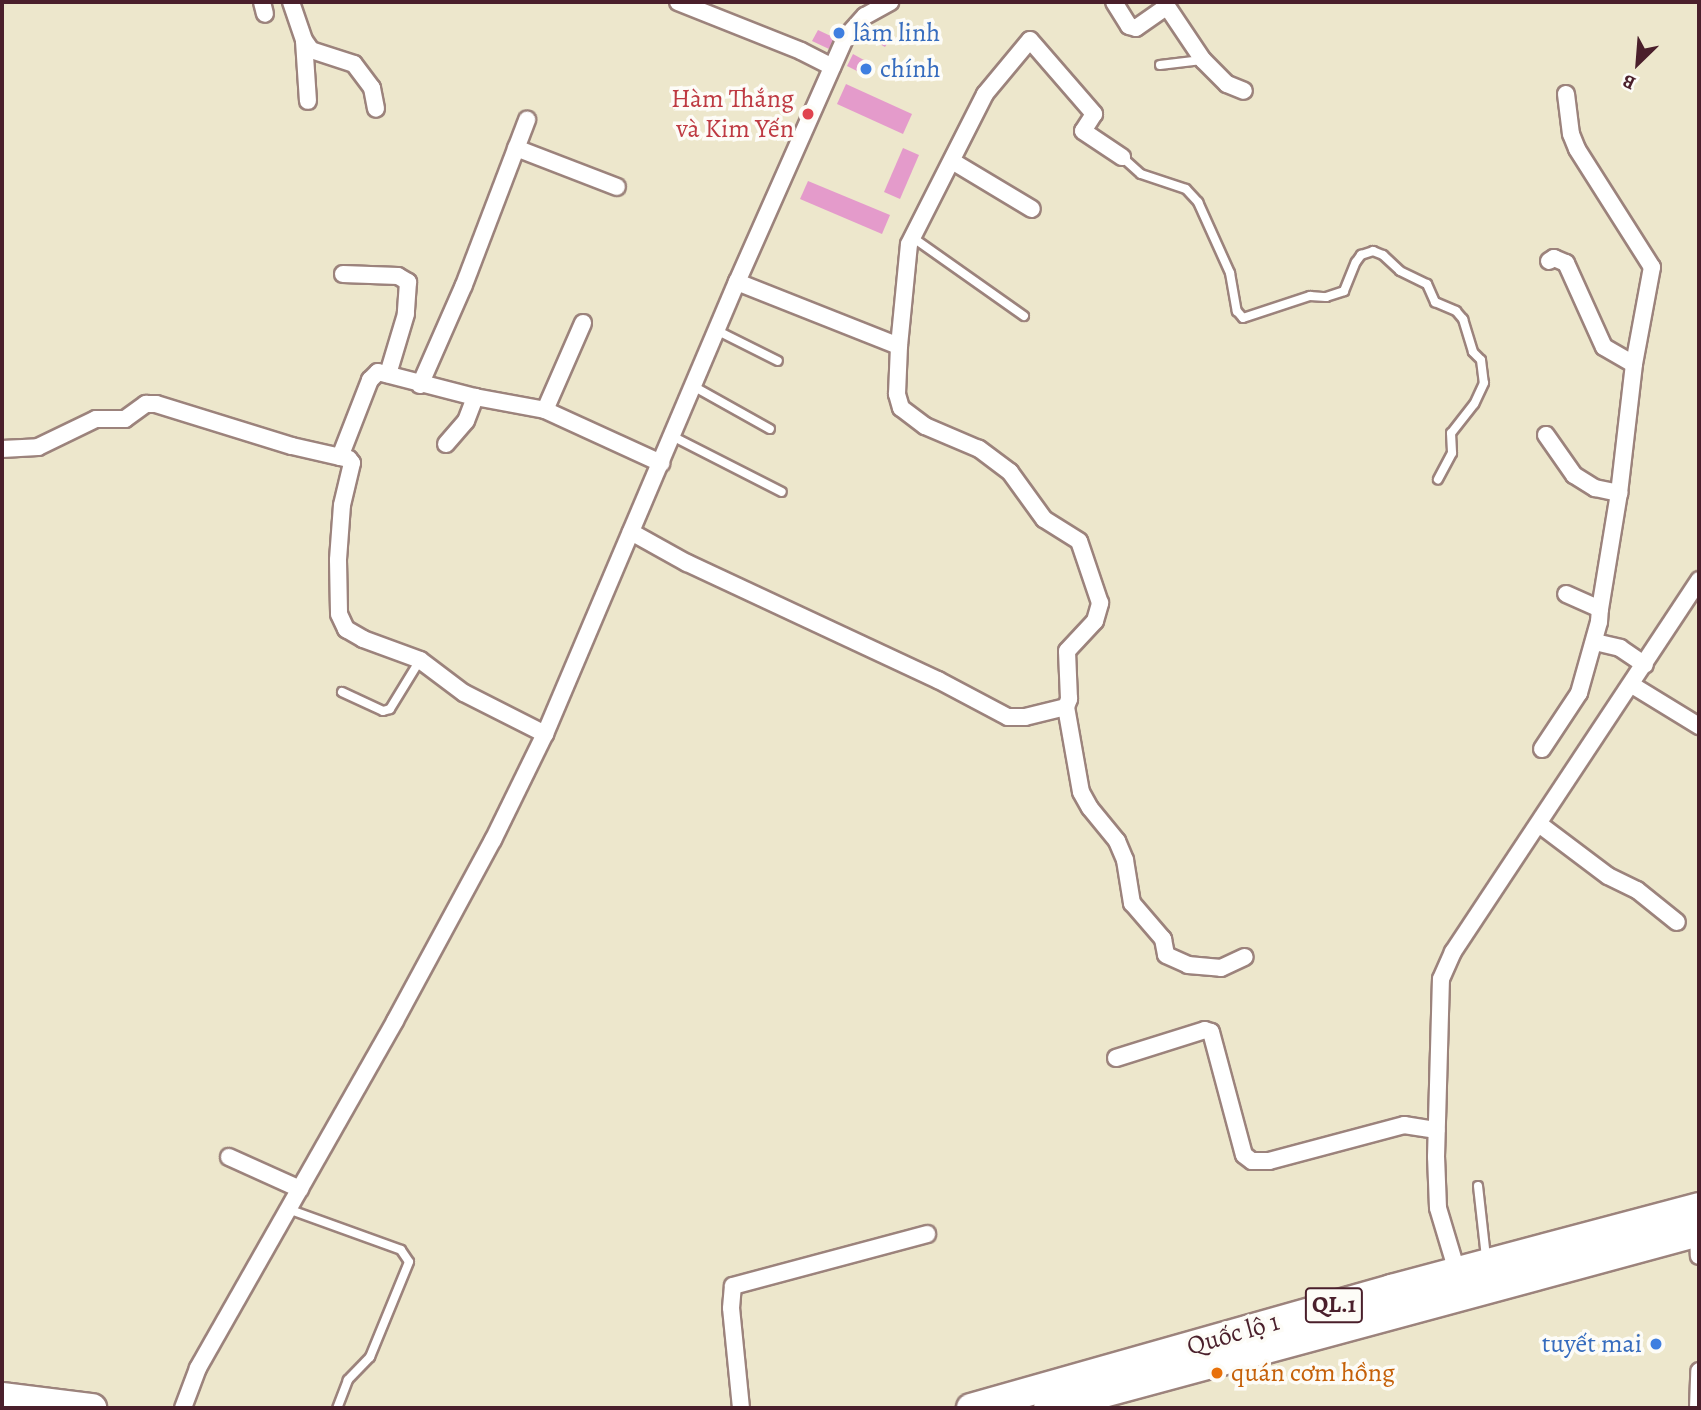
<!DOCTYPE html>
<html>
<head>
<meta charset="utf-8">
<style>
	body { margin:0 }
	#map { position:relative; width:1701px; height:1410px; overflow:hidden; background:#ede7cc; font-family:Alegreya,serif }
	div>[style] { position:absolute }
	.building>* { inset:0; background:#e49bcb }
	.roads { filter:drop-shadow(2px 0 #9c837c) drop-shadow(-2px 0 #9c837c) drop-shadow(0 2px #9c837c) drop-shadow(0 -2px #9c837c) }
	.lane>* { height:8px; margin:-4px; padding:0 4px; transform-origin:4px; border-radius:4px; background:#fff }
	.street>* { height:16px; margin:-8px; padding:0 8px; transform-origin:8px; border-radius:8px; background:#fff }
	.highway>* { height:28px; margin:-14px; padding:0 14px; transform-origin:14px; border-radius:14px; background:#fff }
	.dots>* { width:19px; height:19px; translate:-50% -50%; box-sizing:border-box; border:4px solid #fdfcf7; border-radius:50% }
	span { translate:-50% -50%; white-space:nowrap; text-align:center; line-height:1.15; -webkit-text-stroke:7px #fdfcf7; paint-order:stroke }
	.shield-label span { padding:2px 5px; background:#fdfcf7; border:2px solid; border-radius:5px; -webkit-text-stroke-width:0 }
	.shield-label { font-size:24px; color:#4a1f2b; font-weight:700 }
	.shop-label { font-size:26px; color:#366cbe }
	.left { translate:0 -50%; text-align:left }
	.right { translate:-100% -50%; text-align:right }
	.health-label { font-size:26px; color:#be3a42 }
	.street-label { font-size:26px; color:#4a1f2b }
	.food-label { font-size:26px; color:#c56008 }
	.frame { position:absolute; inset:0; border:4px solid #4a1f2b; pointer-events:none }
	.north { position:absolute; left:1603px; top:28px; width:70px; height:70px; -webkit-text-stroke:5px #fdfcf7; paint-order:stroke; rotate:205deg; font-size:19px; font-weight:700; line-height:28px; text-align:center; color:#4a1f2b }
	.north::after { content:''; display:block; margin:auto; width:24px; height:32px; background:#4a1f2b; clip-path:polygon(50% 0,100% 100%,50% 72%,0 100%) }
</style>
</head>
<body>
<div id="map">
	<div class="building">
		<div style="clip-path:polygon(881px 27px,893px 34px,885px 47px,873px 40px)"></div>
		<div style="clip-path:polygon(818px 30px,835px 38px,829px 49px,812px 41px)"></div>
		<div style="clip-path:polygon(853px 54px,873px 65px,867px 76px,847px 66px)"></div>
		<div style="clip-path:polygon(846px 84px,912px 114px,903px 134px,837px 104px)"></div>
		<div style="clip-path:polygon(903px 148px,919px 155px,900px 199px,884px 192px)"></div>
		<div style="clip-path:polygon(808px 181px,890px 215px,882px 234px,800px 199px)"></div>
	</div>
	<div class="roads">
		<div class="lane">
			<div style="left:1160px;top:65px;width:42px;rotate:-6.8deg"></div>
			<div style="left:1122px;top:157px;width:25px;rotate:42deg"></div>
			<div style="left:1141px;top:174px;width:47px;rotate:18.4deg"></div>
			<div style="left:1186px;top:189px;width:18px;rotate:47deg"></div>
			<div style="left:1198px;top:202px;width:78px;rotate:65.7deg"></div>
			<div style="left:1230px;top:273px;width:39px;rotate:80deg"></div>
			<div style="left:1237px;top:311px;width:9px;rotate:49deg"></div>
			<div style="left:1243px;top:318px;width:71px;rotate:-18.2deg"></div>
			<div style="left:1310px;top:296px;width:16px;rotate:4deg"></div>
			<div style="left:1326px;top:297px;width:19px;rotate:-18deg"></div>
			<div style="left:1344px;top:291px;width:31px;rotate:-68deg"></div>
			<div style="left:1356px;top:262px;width:9px;rotate:-54deg"></div>
			<div style="left:1361px;top:255px;width:13px;rotate:-18deg"></div>
			<div style="left:1373px;top:251px;width:11px;rotate:22deg"></div>
			<div style="left:1383px;top:255px;width:23px;rotate:43deg"></div>
			<div style="left:1400px;top:271px;width:30px;rotate:26deg"></div>
			<div style="left:1427px;top:284px;width:20px;rotate:66deg"></div>
			<div style="left:1435px;top:302px;width:23px;rotate:23deg"></div>
			<div style="left:1456px;top:311px;width:11px;rotate:49deg"></div>
			<div style="left:1463px;top:319px;width:34px;rotate:73deg"></div>
			<div style="left:1473px;top:352px;width:11px;rotate:45deg"></div>
			<div style="left:1481px;top:360px;width:23px;rotate:83deg"></div>
			<div style="left:1484px;top:383px;width:23px;rotate:115deg"></div>
			<div style="left:1474px;top:404px;width:37px;rotate:128deg"></div>
			<div style="left:1451px;top:433px;width:20px;rotate:87deg"></div>
			<div style="left:1452px;top:453px;width:30px;rotate:118deg"></div>
			<div style="left:912px;top:237px;width:137px;rotate:35.2deg"></div>
			<div style="left:716px;top:330px;width:69px;rotate:26.6deg"></div>
			<div style="left:693px;top:386px;width:88px;rotate:29.2deg"></div>
			<div style="left:672px;top:436px;width:123px;rotate:27deg"></div>
			<div style="left:342px;top:692px;width:45px;rotate:24.9deg"></div>
			<div style="left:383px;top:711px;width:7px;rotate:-16deg"></div>
			<div style="left:390px;top:709px;width:57px;rotate:-58.5deg"></div>
			<div style="left:1478px;top:1186px;width:71px;rotate:83.6deg"></div>
			<div style="left:288px;top:1209px;width:120px;rotate:19.9deg"></div>
			<div style="left:401px;top:1250px;width:14px;rotate:56deg"></div>
			<div style="left:409px;top:1262px;width:103px;rotate:112.3deg"></div>
			<div style="left:370px;top:1357px;width:32px;rotate:134deg"></div>
			<div style="left:348px;top:1380px;width:30px;rotate:111deg"></div>
		</div>
		<div class="street">
			<div style="left:262px;top:2px;width:12px;rotate:76deg"></div>
			<div style="left:291px;top:2px;width:40px;rotate:71.1deg"></div>
			<div style="left:304px;top:40px;width:12px;rotate:55deg"></div>
			<div style="left:311px;top:50px;width:45px;rotate:18deg"></div>
			<div style="left:354px;top:64px;width:30px;rotate:53deg"></div>
			<div style="left:372px;top:88px;width:21px;rotate:79deg"></div>
			<div style="left:678px;top:2px;width:132px;rotate:21.7deg"></div>
			<div style="left:801px;top:51px;width:35px;rotate:27deg"></div>
			<div style="left:1114px;top:2px;width:28px;rotate:58deg"></div>
			<div style="left:1129px;top:26px;width:7px;rotate:16deg"></div>
			<div style="left:1136px;top:28px;width:38px;rotate:-35deg"></div>
			<div style="left:1164px;top:2px;width:70px;rotate:56.1deg"></div>
			<div style="left:1203px;top:60px;width:34px;rotate:45deg"></div>
			<div style="left:1227px;top:84px;width:18px;rotate:22deg"></div>
			<div style="left:304px;top:41px;width:60px;rotate:86.2deg"></div>
			<div style="left:1566px;top:94px;width:40px;rotate:82.9deg"></div>
			<div style="left:1571px;top:134px;width:16px;rotate:68deg"></div>
			<div style="left:1577px;top:149px;width:140px;rotate:57.6deg"></div>
			<div style="left:1652px;top:267px;width:99px;rotate:100.5deg"></div>
			<div style="left:1634px;top:364px;width:130px;rotate:96.6deg"></div>
			<div style="left:1619px;top:493px;width:118px;rotate:99.3deg"></div>
			<div style="left:516px;top:148px;width:108px;rotate:21.1deg"></div>
			<div style="left:952px;top:161px;width:93px;rotate:31deg"></div>
			<div style="left:1549px;top:261px;width:6px;rotate:-31deg"></div>
			<div style="left:1554px;top:258px;width:13px;rotate:23deg"></div>
			<div style="left:1566px;top:263px;width:92px;rotate:65.7deg"></div>
			<div style="left:1604px;top:347px;width:34px;rotate:30deg"></div>
			<div style="left:343px;top:274px;width:55px;rotate:2.1deg"></div>
			<div style="left:398px;top:276px;width:12px;rotate:31deg"></div>
			<div style="left:408px;top:282px;width:32px;rotate:94deg"></div>
			<div style="left:406px;top:314px;width:63px;rotate:106.7deg"></div>
			<div style="left:737px;top:282px;width:174px;rotate:21.6deg"></div>
			<div style="left:420px;top:385px;width:109px;rotate:-66.3deg"></div>
			<div style="left:464px;top:285px;width:177px;rotate:-69.1deg"></div>
			<div style="left:545px;top:410px;width:95px;rotate:-66.4deg"></div>
			<div style="left:1546px;top:435px;width:49px;rotate:55deg"></div>
			<div style="left:1574px;top:475px;width:25px;rotate:32deg"></div>
			<div style="left:1595px;top:488px;width:25px;rotate:12deg"></div>
			<div style="left:446px;top:444px;width:30px;rotate:-49deg"></div>
			<div style="left:466px;top:421px;width:26px;rotate:-69deg"></div>
			<div style="left:2px;top:449px;width:36px;rotate:-3deg"></div>
			<div style="left:38px;top:447px;width:64px;rotate:-25.8deg"></div>
			<div style="left:96px;top:419px;width:29px"></div>
			<div style="left:125px;top:419px;width:26px;rotate:-36deg"></div>
			<div style="left:146px;top:404px;width:10px"></div>
			<div style="left:156px;top:404px;width:142px;rotate:17.2deg"></div>
			<div style="left:292px;top:446px;width:58px;rotate:12.8deg"></div>
			<div style="left:349px;top:459px;width:5px;rotate:53deg"></div>
			<div style="left:352px;top:463px;width:43px;rotate:103.4deg"></div>
			<div style="left:342px;top:505px;width:55px;rotate:94.2deg"></div>
			<div style="left:338px;top:560px;width:54px;rotate:88.9deg"></div>
			<div style="left:339px;top:614px;width:17px;rotate:65deg"></div>
			<div style="left:346px;top:629px;width:20px;rotate:30deg"></div>
			<div style="left:363px;top:639px;width:61px;rotate:20.2deg"></div>
			<div style="left:420px;top:660px;width:55px;rotate:36.9deg"></div>
			<div style="left:464px;top:693px;width:91px;rotate:26.8deg"></div>
			<div style="left:340px;top:457px;width:83px;rotate:-68.7deg"></div>
			<div style="left:370px;top:380px;width:11px;rotate:-45deg"></div>
			<div style="left:378px;top:372px;width:100px;rotate:14.5deg"></div>
			<div style="left:475px;top:397px;width:71px;rotate:10.5deg"></div>
			<div style="left:545px;top:410px;width:128px;rotate:24.6deg"></div>
			<div style="left:631px;top:532px;width:64px;rotate:29deg"></div>
			<div style="left:687px;top:563px;width:277px;rotate:25deg"></div>
			<div style="left:938px;top:680px;width:79px;rotate:27.9deg"></div>
			<div style="left:1008px;top:717px;width:17px"></div>
			<div style="left:1025px;top:717px;width:42px;rotate:-13.7deg"></div>
			<div style="left:1066px;top:707px;width:9px;rotate:-69deg"></div>
			<div style="left:1069px;top:699px;width:48px;rotate:-92.4deg"></div>
			<div style="left:1067px;top:651px;width:41px;rotate:-47deg"></div>
			<div style="left:1095px;top:621px;width:19px;rotate:-74deg"></div>
			<div style="left:1100px;top:603px;width:65px;rotate:-108.7deg"></div>
			<div style="left:1079px;top:541px;width:41px;rotate:-147.8deg"></div>
			<div style="left:1044px;top:519px;width:58px;rotate:-125.9deg"></div>
			<div style="left:1010px;top:472px;width:39px;rotate:-143deg"></div>
			<div style="left:979px;top:449px;width:59px;rotate:-156.9deg"></div>
			<div style="left:925px;top:426px;width:30px;rotate:-143deg"></div>
			<div style="left:901px;top:408px;width:15px;rotate:-106deg"></div>
			<div style="left:897px;top:394px;width:48px;rotate:-87.6deg"></div>
			<div style="left:899px;top:346px;width:102px;rotate:-84.4deg"></div>
			<div style="left:909px;top:244px;width:168px;rotate:-63.1deg"></div>
			<div style="left:985px;top:94px;width:70px;rotate:-50.2deg"></div>
			<div style="left:1030px;top:40px;width:98px;rotate:49.1deg"></div>
			<div style="left:1094px;top:114px;width:20px;rotate:123deg"></div>
			<div style="left:1083px;top:131px;width:47px;rotate:33.7deg"></div>
			<div style="left:1595px;top:642px;width:26px;rotate:13deg"></div>
			<div style="left:1620px;top:648px;width:30px;rotate:34deg"></div>
			<div style="left:1632px;top:685px;width:79px;rotate:31.5deg"></div>
			<div style="left:1066px;top:707px;width:86px;rotate:80deg"></div>
			<div style="left:1081px;top:792px;width:18px;rotate:61deg"></div>
			<div style="left:1090px;top:808px;width:43px;rotate:50.7deg"></div>
			<div style="left:1117px;top:841px;width:21px;rotate:67deg"></div>
			<div style="left:1125px;top:860px;width:44px;rotate:80.8deg"></div>
			<div style="left:1132px;top:903px;width:48px;rotate:49.3deg"></div>
			<div style="left:1163px;top:939px;width:16px;rotate:79deg"></div>
			<div style="left:1166px;top:955px;width:24px;rotate:24deg"></div>
			<div style="left:1188px;top:965px;width:33px;rotate:5deg"></div>
			<div style="left:1221px;top:968px;width:26px;rotate:-25deg"></div>
			<div style="left:1542px;top:749px;width:67px;rotate:-56.5deg"></div>
			<div style="left:1579px;top:693px;width:74px;rotate:-74.3deg"></div>
			<div style="left:1599px;top:622px;width:13px;rotate:-86deg"></div>
			<div style="left:1600px;top:609px;width:37px;rotate:-156deg"></div>
			<div style="left:1539px;top:824px;width:86px;rotate:37deg"></div>
			<div style="left:1608px;top:876px;width:32px;rotate:26deg"></div>
			<div style="left:1637px;top:890px;width:51px;rotate:38.7deg"></div>
			<div style="left:1116px;top:1058px;width:93px;rotate:-17.5deg"></div>
			<div style="left:1205px;top:1030px;width:6px;rotate:18deg"></div>
			<div style="left:1211px;top:1032px;width:127px;rotate:75deg"></div>
			<div style="left:1244px;top:1155px;width:10px;rotate:37deg"></div>
			<div style="left:1252px;top:1161px;width:17px"></div>
			<div style="left:1269px;top:1161px;width:140px;rotate:-14.9deg"></div>
			<div style="left:1404px;top:1125px;width:33px;rotate:9deg"></div>
			<div style="left:229px;top:1157px;width:78px;rotate:24.3deg"></div>
			<div style="left:1698px;top:1232px;width:24px;rotate:88deg"></div>
			<div style="left:1459px;top:1278px;width:73px;rotate:-106.7deg"></div>
			<div style="left:1438px;top:1208px;width:51px;rotate:-92.2deg"></div>
			<div style="left:1436px;top:1157px;width:178px;rotate:-88.4deg"></div>
			<div style="left:1441px;top:979px;width:30px;rotate:-66deg"></div>
			<div style="left:1453px;top:952px;width:446px;rotate:-56.5deg"></div>
			<div style="left:183px;top:1408px;width:43px;rotate:-69.4deg"></div>
			<div style="left:198px;top:1368px;width:399px;rotate:-60.4deg"></div>
			<div style="left:395px;top:1021px;width:206px;rotate:-61.6deg"></div>
			<div style="left:493px;top:840px;width:118px;rotate:-63.9deg"></div>
			<div style="left:545px;top:734px;width:491px;rotate:-67deg"></div>
			<div style="left:737px;top:282px;width:267px;rotate:-66.1deg"></div>
			<div style="left:845px;top:38px;width:30px;rotate:-48deg"></div>
			<div style="left:865px;top:16px;width:29px;rotate:-29deg"></div>
			<div style="left:741px;top:1408px;width:100px;rotate:-95.7deg"></div>
			<div style="left:731px;top:1308px;width:22px;rotate:-85deg"></div>
			<div style="left:733px;top:1286px;width:201px;rotate:-15deg"></div>
			<div style="left:1698px;top:1408px;width:37px;rotate:-88deg"></div>
		</div>
		<div class="highway">
			<div style="left:2px;top:1397px;width:91px;rotate:7deg"></div>
			<div style="left:971px;top:1408px;width:437px;rotate:-15.8deg"></div>
			<div style="left:1391px;top:1289px;width:319px;rotate:-14.9deg"></div>
			<div style="left:1048px;top:1408px;width:674px;rotate:-15.13deg"></div>
		</div>
	</div>
	<div class="dots">
		<div style="left:839px;top:33px;background:#3f7fe0"></div>
		<div style="left:866px;top:69px;background:#3f7fe0"></div>
		<div style="left:808px;top:114px;background:#e0444e"></div>
		<div style="left:1656px;top:1344px;background:#3f7fe0"></div>
		<div style="left:1217px;top:1373px;background:#e8710a"></div>
	</div>
	<div class="shield-label">
		<span style="left:1334px;top:1305px">QL.1</span>
	</div>
	<div class="shop-label">
		<span class="left" style="left:853px;top:33px">lâm linh</span>
		<span class="left" style="left:880px;top:69px">chính</span>
		<span class="right" style="left:1642px;top:1344px">tuyết mai</span>
	</div>
	<div class="health-label">
		<span class="right" style="left:794px;top:114px">Hàm Thắng<br>và Kim Yến</span>
	</div>
	<div class="street-label">
		<span style="left:1233px;top:1334px;rotate:-16deg">Quốc lộ 1</span>
	</div>
	<div class="food-label">
		<span class="left" style="left:1231px;top:1373px">quán cơm hồng</span>
	</div>
	<div class="frame"></div>
	<div class="north">B</div>
</div>
</body>
</html>
